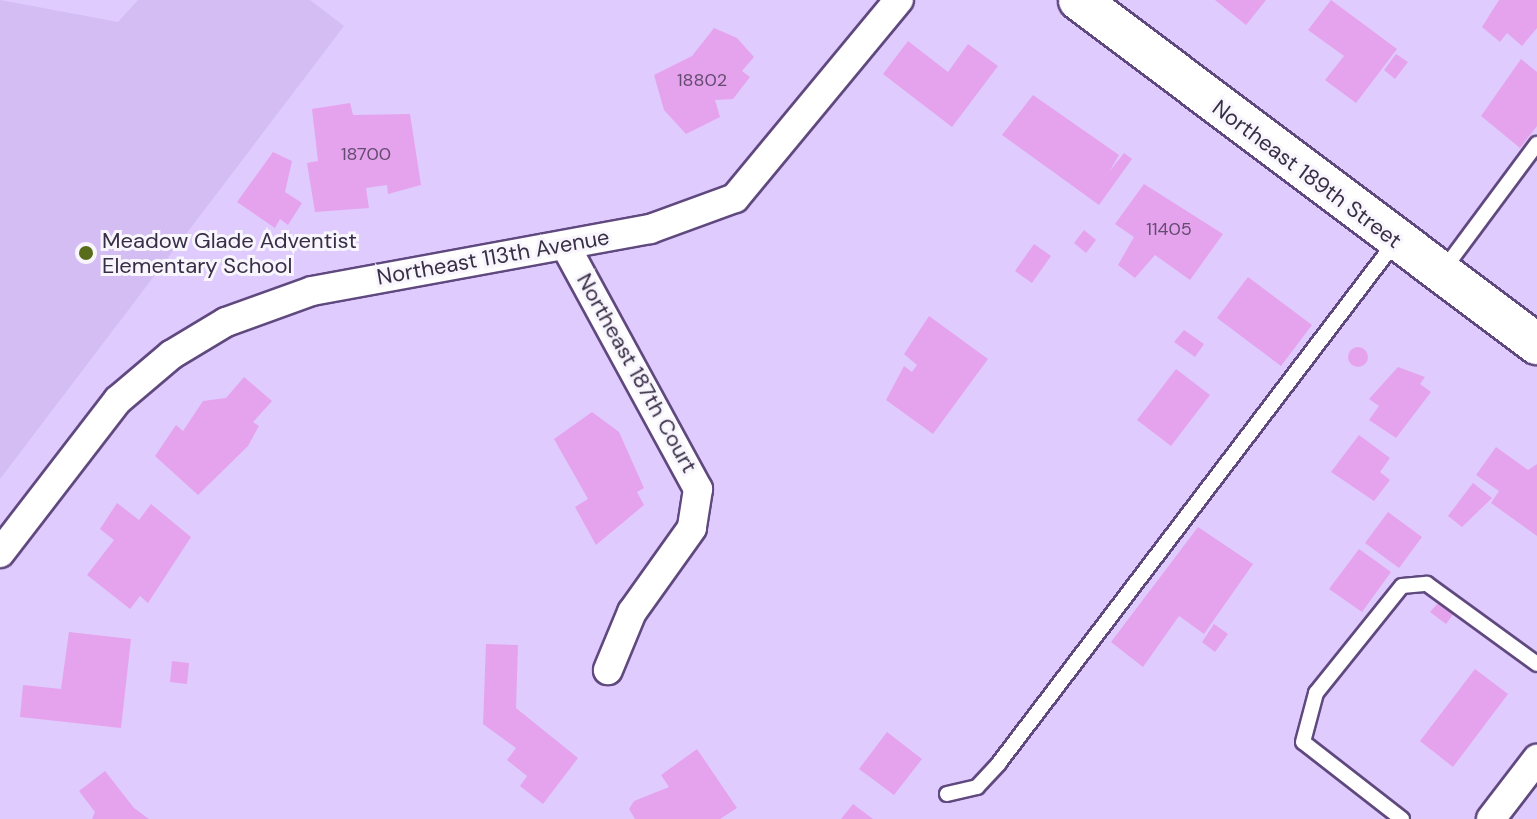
<!DOCTYPE html>
<html>
<head>
<meta charset="utf-8">
<style>
	body { margin:0 }
	#map { position:relative; width:1537px; height:819px; overflow:hidden; background:#dfcbfe; font-family:"DM Sans",sans-serif }
	div>[style] { position:absolute }
	.built>* { inset:0; background:#d3bdf3 }
	.building>* { inset:0; background:#e5a3ed }
	.round { border-radius:50% }
	.roads { filter:drop-shadow(2px 0 #60497f) drop-shadow(-2px 0 #60497f) drop-shadow(0 2px #60497f) drop-shadow(0 -2px #60497f) }
	.lane>* { height:14px; margin:-7px; padding:0 7px; transform-origin:7px; border-radius:7px; background:#fff }
	.street>* { height:28px; margin:-14px; padding:0 14px; transform-origin:14px; border-radius:14px; background:#fff }
	.secondary>* { height:40px; margin:-20px; padding:0 20px; transform-origin:20px; border-radius:20px; background:#fff }
	.dots>* { width:22px; height:22px; translate:-50% -50%; box-sizing:border-box; border:4px solid #f8f6fc; border-radius:50% }
	span { translate:-50% -50%; white-space:nowrap; text-align:center; line-height:1.15; -webkit-text-stroke:6px #f8f6fc; paint-order:stroke }
	.number-label { font-size:18px; color:#644b70 }
	.number-label span { -webkit-text-stroke-width:0 }
	.street-label { font-size:22px; color:#392e47 }
	.poi-label { font-size:22px; color:#392e47 }
	.left { translate:0 -50%; text-align:left }
</style>
</head>
<body>
<div id="map">
	<div class="built">
		<div style="clip-path:polygon(0 0,118px 22px,138px 0,310px 0,344px 26px,0 479px)"></div>
	</div>
	<div class="building">
		<div style="clip-path:polygon(1215px 0,1266px 0,1246px 25px)"></div>
		<div style="clip-path:polygon(1331px 0,1397px 49px,1356px 103px,1325px 80px,1344px 56px,1308px 30px)"></div>
		<div style="clip-path:polygon(1499px 0,1537px 0,1537px 28px,1522px 46px,1507px 33px,1500px 42px,1482px 27px)"></div>
		<div style="clip-path:polygon(714px 28px,737px 38px,754px 57px,742px 71px,750px 77px,733px 99px,715px 100px,720px 117px,686px 134px,664px 110px,654px 75px,692px 56px)"></div>
		<div style="clip-path:polygon(908px 41px,948px 72px,968px 44px,998px 66px,952px 127px,883px 74px)"></div>
		<div style="clip-path:polygon(1396px 54px,1408px 62px,1395px 79px,1384px 70px)"></div>
		<div style="clip-path:polygon(1521px 59px,1537px 72px,1537px 126px,1520px 148px,1481px 116px)"></div>
		<div style="clip-path:polygon(1033px 95px,1119px 155px,1109px 172px,1124px 153px,1132px 159px,1099px 205px,1002px 135px)"></div>
		<div style="clip-path:polygon(350px 103px,353px 115px,410px 114px,421px 185px,388px 194px,387px 185px,366px 188px,369px 208px,315px 212px,307px 163px,318px 161px,312px 109px)"></div>
		<div style="clip-path:polygon(273px 152px,292px 161px,285px 192px,302px 203px,288px 225px,280px 219px,275px 228px,237px 202px)"></div>
		<div style="clip-path:polygon(1144px 184px,1223px 234px,1190px 280px,1155px 255px,1135px 278px,1118px 265px,1134px 237px,1115px 224px)"></div>
		<div style="clip-path:polygon(1084px 230px,1096px 240px,1086px 253px,1074px 243px)"></div>
		<div style="clip-path:polygon(1034px 244px,1051px 256px,1032px 283px,1015px 271px)"></div>
		<div style="clip-path:polygon(1248px 277px,1312px 325px,1281px 366px,1217px 318px)"></div>
		<div style="clip-path:polygon(929px 316px,988px 359px,933px 434px,886px 400px,904px 366px,912px 372px,917px 365px,904px 354px)"></div>
		<div style="clip-path:polygon(1184px 330px,1204px 344px,1195px 357px,1174px 342px)"></div>
		<div class="round" style="left:1348px;top:347px;width:20px;height:20px"></div>
		<div style="clip-path:polygon(1398px 367px,1425px 377px,1420px 384px,1431px 392px,1396px 438px,1369px 420px,1379px 406px,1369px 399px)"></div>
		<div style="clip-path:polygon(1176px 369px,1210px 395px,1171px 446px,1137px 420px)"></div>
		<div style="clip-path:polygon(244px 377px,272px 401px,253px 422px,259px 426px,248px 446px,198px 495px,155px 456px,176px 425px,183px 431px,203px 401px,226px 398px)"></div>
		<div style="clip-path:polygon(592px 412px,619px 432px,644px 488px,637px 492px,644px 505px,596px 545px,575px 507px,588px 499px,554px 439px)"></div>
		<div style="clip-path:polygon(1359px 435px,1390px 458px,1380px 472px,1390px 480px,1374px 501px,1331px 472px)"></div>
		<div style="clip-path:polygon(1496px 447px,1528px 470px,1537px 464px,1537px 536px,1491px 503px,1499px 491px,1476px 475px)"></div>
		<div style="clip-path:polygon(1473px 483px,1492px 498px,1462px 527px,1448px 516px)"></div>
		<div style="clip-path:polygon(117px 503px,139px 520px,151px 504px,191px 537px,148px 603px,140px 596px,130px 609px,87px 575px,114px 540px,100px 529px)"></div>
		<div style="clip-path:polygon(1388px 512px,1422px 537px,1399px 568px,1365px 543px)"></div>
		<div style="clip-path:polygon(1198px 527px,1253px 564px,1204px 634px,1179px 616px,1143px 667px,1111px 642px)"></div>
		<div style="clip-path:polygon(1359px 549px,1391px 572px,1362px 612px,1329px 589px)"></div>
		<div style="clip-path:polygon(1439px 602px,1454px 613px,1446px 624px,1430px 612px)"></div>
		<div style="clip-path:polygon(1214px 624px,1228px 634px,1215px 652px,1202px 642px)"></div>
		<div style="clip-path:polygon(69px 632px,131px 639px,121px 728px,20px 717px,23px 685px,61px 689px)"></div>
		<div style="clip-path:polygon(486px 644px,518px 645px,516px 708px,578px 758px,543px 804px,520px 786px,527px 776px,507px 760px,516px 748px,483px 724px)"></div>
		<div style="clip-path:polygon(172px 661px,189px 663px,187px 684px,170px 682px)"></div>
		<div style="clip-path:polygon(1475px 669px,1508px 694px,1453px 767px,1420px 741px)"></div>
		<div style="clip-path:polygon(887px 732px,922px 759px,894px 795px,859px 769px)"></div>
		<div style="clip-path:polygon(697px 749px,737px 808px,720px 819px,635px 819px,629px 809px,634px 801px,669px 787px,661px 775px)"></div>
		<div style="clip-path:polygon(105px 771px,134px 808px,149px 819px,92px 819px,95px 812px,79px 791px)"></div>
		<div style="clip-path:polygon(853px 804px,873px 819px,841px 819px)"></div>
	</div>
	<div class="roads">
		<div class="lane">
			<div style="left:1444px;top:269px;width:156px;rotate:-53.4deg"></div>
			<div style="left:947px;top:794px;width:31px;rotate:-13deg"></div>
			<div style="left:977px;top:787px;width:33px;rotate:-47deg"></div>
			<div style="left:999px;top:763px;width:656px;rotate:-52.75deg"></div>
			<div style="left:1402px;top:819px;width:125px;rotate:-142.1deg"></div>
			<div style="left:1303px;top:742px;width:51px;rotate:-75.1deg"></div>
			<div style="left:1316px;top:693px;width:137px;rotate:-51.2deg"></div>
			<div style="left:1402px;top:586px;width:25px;rotate:-5deg"></div>
			<div style="left:1427px;top:584px;width:136px;rotate:36deg"></div>
		</div>
		<div class="street">
			<div style="left:565px;top:245px;width:278px;rotate:61.4deg"></div>
			<div style="left:698px;top:489px;width:39px;rotate:99deg"></div>
			<div style="left:692px;top:528px;width:103px;rotate:125.5deg"></div>
			<div style="left:632px;top:612px;width:63px;rotate:112.5deg"></div>
			<div style="left:0;top:553px;width:193px;rotate:-52.4deg"></div>
			<div style="left:118px;top:400px;width:70px;rotate:-40.3deg"></div>
			<div style="left:171px;top:355px;width:64px;rotate:-31deg"></div>
			<div style="left:226px;top:322px;width:91px;rotate:-19.8deg"></div>
			<div style="left:312px;top:291px;width:344px;rotate:-10.4deg"></div>
			<div style="left:650px;top:229px;width:90px;rotate:-20deg"></div>
			<div style="left:735px;top:198px;width:257px;rotate:-50.4deg"></div>
			<div style="left:1491px;top:819px;width:76px;rotate:-52.5deg"></div>
		</div>
		<div class="secondary">
			<div style="left:1079px;top:0;width:573px;rotate:36.91deg"></div>
		</div>
	</div>
	<div class="dots">
		<div style="left:86px;top:253px;background:#586c1b"></div>
	</div>
	<div class="number-label">
		<span style="left:702px;top:80px">18802</span>
		<span style="left:366px;top:154px">18700</span>
		<span style="left:1169px;top:229px">11405</span>
	</div>
	<div class="street-label">
		<span style="left:1307px;top:174px;rotate:37deg">Northeast 189th Street</span>
		<span style="left:493px;top:257px;rotate:-10deg">Northeast 113th Avenue</span>
		<span style="left:637px;top:373px;rotate:61deg">Northeast 187th Court</span>
	</div>
	<div class="poi-label">
		<span class="left" style="left:102px;top:253px">Meadow Glade Adventist<br>Elementary School</span>
	</div>
</div>
</body>
</html>
